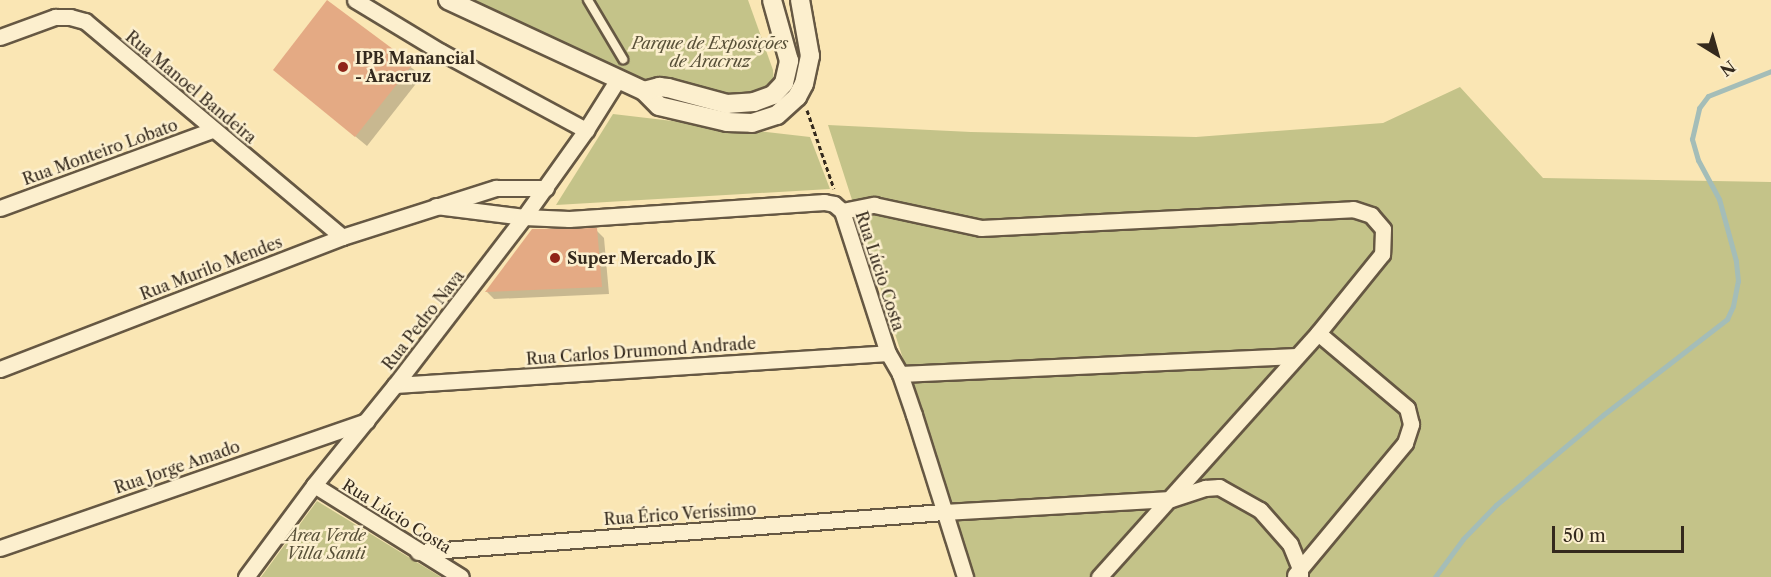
<!DOCTYPE html>
<html>
<head>
<meta charset="utf-8">
<style>
	body { margin:0 }
	#map { position:relative; width:1771px; height:577px; overflow:hidden; background:#fae6b4; font-family:"Libre Caslon Text",serif }
	div>[style] { position:absolute }
	.green>* { inset:0; background:#c4c389 }
	.shadow>* { inset:0; background:#0003 }
	.stream>* { height:5px; margin:-2.5px; padding:0 2.5px; transform-origin:2.5px; border-radius:2.5px; background:#a4bdb8 }
	.building>* { inset:0; background:#e4aa84 }
	.path>* { height:3px; margin-top:-1.5px; transform-origin:0; background:repeating-linear-gradient(90deg,#34291d 0 4.5px,transparent 0 7.5px) }
	.roads { filter:drop-shadow(2px 0 #665843) drop-shadow(-2px 0 #665843) drop-shadow(0 2px #665843) drop-shadow(0 -2px #665843) }
	.service>* { height:8px; margin:-4px; padding:0 4px; transform-origin:4px; border-radius:4px; background:#fcefce }
	.minor>* { height:15px; margin:-7.5px; padding:0 7.5px; transform-origin:7.5px; border-radius:7.5px; background:#fcefce }
	.tertiary>* { height:18px; margin:-9px; padding:0 9px; transform-origin:9px; border-radius:9px; background:#fcefce }
	.dots>* { width:16px; height:16px; translate:-50% -50%; box-sizing:border-box; border:3px solid #fcefce; border-radius:50% }
	span { translate:-50% -50%; white-space:nowrap; text-align:center; line-height:1.15; -webkit-text-stroke:5px #fcefce; paint-order:stroke }
	.park-label { font-size:16px; color:#585038; font-style:italic }
	.poi-label { font-size:16px; color:#34291d; font-weight:700 }
	.left { translate:0 -50%; text-align:left }
	.street-label { font-size:16px; color:#34291d }
	.north { position:absolute; left:1687px; top:24px; width:60px; height:60px; -webkit-text-stroke:4px #fcefce; paint-order:stroke; rotate:143deg; font-size:16px; font-weight:700; line-height:24px; text-align:center; color:#34291d }
	.north::after { content:''; display:block; margin:auto; width:21px; height:27px; background:#34291d; clip-path:polygon(50% 0,100% 100%,50% 72%,0 100%) }
	.scale { position:absolute; left:1552px; top:526px; width:132px; height:27px; box-sizing:border-box; border:3px solid #34291d; border-top:0; padding-left:8px; font-size:18px; line-height:21px; white-space:nowrap; color:#34291d; -webkit-text-stroke:4px #fcefce; paint-order:stroke }
</style>
</head>
<body>
<div id="map">
	<div class="green">
		<div style="clip-path:polygon(445px 0,748px 0,773px 70px,774px 85px,746px 110px,736px 113px,727px 112px,628px 82px)"></div>
		<div style="clip-path:polygon(1460px 87px,1543px 178px,1771px 182px,1771px 577px,973px 577px,828px 125px,971px 132px,1196px 137px,1383px 123px)"></div>
		<div style="clip-path:polygon(613px 114px,810px 137px,830px 189px,556px 205px)"></div>
		<div style="clip-path:polygon(317px 501px,441px 577px,261px 577px)"></div>
	</div>
	<div class="shadow">
		<div style="clip-path:polygon(328px 2px,422px 76px,367px 146px,275px 70px)"></div>
		<div style="clip-path:polygon(596px 230px,604px 238px,609px 294px,494px 299px,487px 292px)"></div>
	</div>
	<div class="stream">
		<div style="left:1435px;top:577px;width:47px;rotate:-53.6deg"></div>
		<div style="left:1463px;top:539px;width:47px;rotate:-45.9deg"></div>
		<div style="left:1496px;top:505px;width:140px;rotate:-40.1deg"></div>
		<div style="left:1603px;top:415px;width:157px;rotate:-37.7deg"></div>
		<div style="left:1727px;top:319px;width:14px;rotate:-65deg"></div>
		<div style="left:1733px;top:306px;width:25px;rotate:-79deg"></div>
		<div style="left:1738px;top:281px;width:20px;rotate:-96deg"></div>
		<div style="left:1736px;top:261px;width:64px;rotate:-105.3deg"></div>
		<div style="left:1719px;top:199px;width:44px;rotate:-118.3deg"></div>
		<div style="left:1698px;top:160px;width:22px;rotate:-106deg"></div>
		<div style="left:1692px;top:139px;width:32px;rotate:-77deg"></div>
		<div style="left:1699px;top:108px;width:15px;rotate:-53deg"></div>
		<div style="left:1708px;top:96px;width:68px;rotate:-21.6deg"></div>
	</div>
	<div class="building">
		<div style="clip-path:polygon(327px 0,413px 64px,355px 137px,273px 70px)"></div>
		<div style="clip-path:polygon(597px 228px,602px 287px,485px 292px,532px 229px)"></div>
	</div>
	<div class="path">
		<div style="left:807px;top:110px;width:83px;rotate:71.1deg"></div>
	</div>
	<div class="roads">
		<div class="service">
			<div style="left:588px;top:0;width:69px;rotate:59.3deg"></div>
		</div>
		<div class="minor">
			<div style="left:355px;top:0;width:100px;rotate:31.2deg"></div>
			<div style="left:441px;top:52px;width:165px;rotate:28.3deg"></div>
			<div style="left:0;top:37px;width:59px;rotate:-20deg"></div>
			<div style="left:55px;top:17px;width:15px"></div>
			<div style="left:70px;top:17px;width:16px;rotate:15deg"></div>
			<div style="left:85px;top:21px;width:336px;rotate:40deg"></div>
			<div style="left:436px;top:206px;width:89px;rotate:7.1deg"></div>
			<div style="left:524px;top:217px;width:45px;rotate:2.5deg"></div>
			<div style="left:569px;top:219px;width:256px;rotate:-3.8deg"></div>
			<div style="left:824px;top:202px;width:10px;rotate:11deg"></div>
			<div style="left:834px;top:204px;width:11px;rotate:41deg"></div>
			<div style="left:842px;top:211px;width:149px;rotate:72.1deg"></div>
			<div style="left:888px;top:353px;width:24px;rotate:60deg"></div>
			<div style="left:900px;top:374px;width:43px;rotate:71.1deg"></div>
			<div style="left:914px;top:415px;width:170px;rotate:72.5deg"></div>
			<div style="left:0;top:208px;width:226px;rotate:-20.2deg"></div>
			<div style="left:842px;top:211px;width:33px;rotate:-11deg"></div>
			<div style="left:874px;top:205px;width:109px;rotate:12.1deg"></div>
			<div style="left:981px;top:228px;width:372px;rotate:-2.9deg"></div>
			<div style="left:1353px;top:209px;width:19px;rotate:18deg"></div>
			<div style="left:1371px;top:215px;width:18px;rotate:49deg"></div>
			<div style="left:1383px;top:229px;width:25px;rotate:92deg"></div>
			<div style="left:1382px;top:254px;width:102px;rotate:129deg"></div>
			<div style="left:1318px;top:333px;width:328px;rotate:131.9deg"></div>
			<div style="left:0;top:369px;width:367px;rotate:-21.1deg"></div>
			<div style="left:342px;top:237px;width:162px;rotate:-17.7deg"></div>
			<div style="left:496px;top:188px;width:50px"></div>
			<div style="left:900px;top:374px;width:397px;rotate:-2.6deg"></div>
			<div style="left:395px;top:385px;width:494px;rotate:-3.7deg"></div>
			<div style="left:314px;top:485px;width:173px;rotate:32deg"></div>
			<div style="left:0;top:548px;width:388px;rotate:-19.1deg"></div>
			<div style="left:418px;top:552px;width:528px;rotate:-4.35deg"></div>
			<div style="left:944px;top:512px;width:227px;rotate:-3.3deg"></div>
			<div style="left:1171px;top:499px;width:36px;rotate:-18deg"></div>
			<div style="left:1205px;top:488px;width:14px;rotate:-4deg"></div>
			<div style="left:1219px;top:487px;width:47px;rotate:29.3deg"></div>
			<div style="left:1260px;top:510px;width:45px;rotate:48.6deg"></div>
			<div style="left:1290px;top:544px;width:27px;rotate:68deg"></div>
			<div style="left:1300px;top:569px;width:8px;rotate:90deg"></div>
			<div style="left:1295px;top:575px;width:172px;rotate:-50.2deg"></div>
			<div style="left:1405px;top:443px;width:20px;rotate:-72deg"></div>
			<div style="left:1411px;top:424px;width:16px;rotate:-104deg"></div>
			<div style="left:1407px;top:408px;width:116px;rotate:-139.9deg"></div>
			<div style="left:246px;top:577px;width:114px;rotate:-53.5deg"></div>
			<div style="left:314px;top:485px;width:129px;rotate:-51deg"></div>
			<div style="left:395px;top:385px;width:212px;rotate:-52.5deg"></div>
			<div style="left:524px;top:217px;width:107px;rotate:-54.5deg"></div>
			<div style="left:586px;top:130px;width:60px;rotate:-57.9deg"></div>
		</div>
		<div class="tertiary">
			<div style="left:448px;top:0;width:216px;rotate:24.9deg"></div>
			<div style="left:644px;top:91px;width:21px;rotate:45deg"></div>
			<div style="left:659px;top:106px;width:70px;rotate:13.2deg"></div>
			<div style="left:727px;top:122px;width:25px;rotate:2deg"></div>
			<div style="left:752px;top:123px;width:26px;rotate:-18deg"></div>
			<div style="left:777px;top:115px;width:27px;rotate:-42deg"></div>
			<div style="left:797px;top:97px;width:15px;rotate:-62deg"></div>
			<div style="left:804px;top:84px;width:29px;rotate:-78deg"></div>
			<div style="left:810px;top:56px;width:57px;rotate:-100.1deg"></div>
			<div style="left:644px;top:91px;width:16px;rotate:-15deg"></div>
			<div style="left:659px;top:87px;width:9px;rotate:6deg"></div>
			<div style="left:668px;top:88px;width:61px;rotate:15.2deg"></div>
			<div style="left:727px;top:104px;width:27px;rotate:-4deg"></div>
			<div style="left:754px;top:102px;width:20px;rotate:-20deg"></div>
			<div style="left:773px;top:95px;width:16px;rotate:-47deg"></div>
			<div style="left:784px;top:83px;width:23px;rotate:-77deg"></div>
			<div style="left:789px;top:61px;width:63px;rotate:-105.6deg"></div>
		</div>
	</div>
	<div class="dots">
		<div style="left:343px;top:67px;background:#8f2418"></div>
		<div style="left:555px;top:258px;background:#8f2418"></div>
	</div>
	<div class="park-label">
		<span style="left:710px;top:52px">Parque de Exposições<br>de Aracruz</span>
		<span style="left:326px;top:544px">Area Verde<br>Villa Santi</span>
	</div>
	<div class="poi-label">
		<span class="left" style="left:355px;top:67px">IPB Manancial<br>- Aracruz</span>
		<span class="left" style="left:567px;top:258px">Super Mercado JK</span>
	</div>
	<div class="street-label">
		<span style="left:191px;top:87px;rotate:40deg">Rua Manoel Bandeira</span>
		<span style="left:100px;top:152px;rotate:-20deg">Rua Monteiro Lobato</span>
		<span style="left:211px;top:268px;rotate:-21deg">Rua Murilo Mendes</span>
		<span style="left:880px;top:271px;rotate:72deg">Rua Lúcio Costa</span>
		<span style="left:423px;top:320px;rotate:-52deg">Rua Pedro Nava</span>
		<span style="left:641px;top:351px;rotate:-4deg">Rua Carlos Drumond Andrade</span>
		<span style="left:177px;top:467px;rotate:-19deg">Rua Jorge Amado</span>
		<span style="left:680px;top:514px;rotate:-4deg">Rua Érico Veríssimo</span>
		<span style="left:397px;top:516px;rotate:32deg">Rua Lúcio Costa</span>
	</div>
	<div class="north">N</div>
	<div class="scale">50 m</div>
</div>
</body>
</html>
